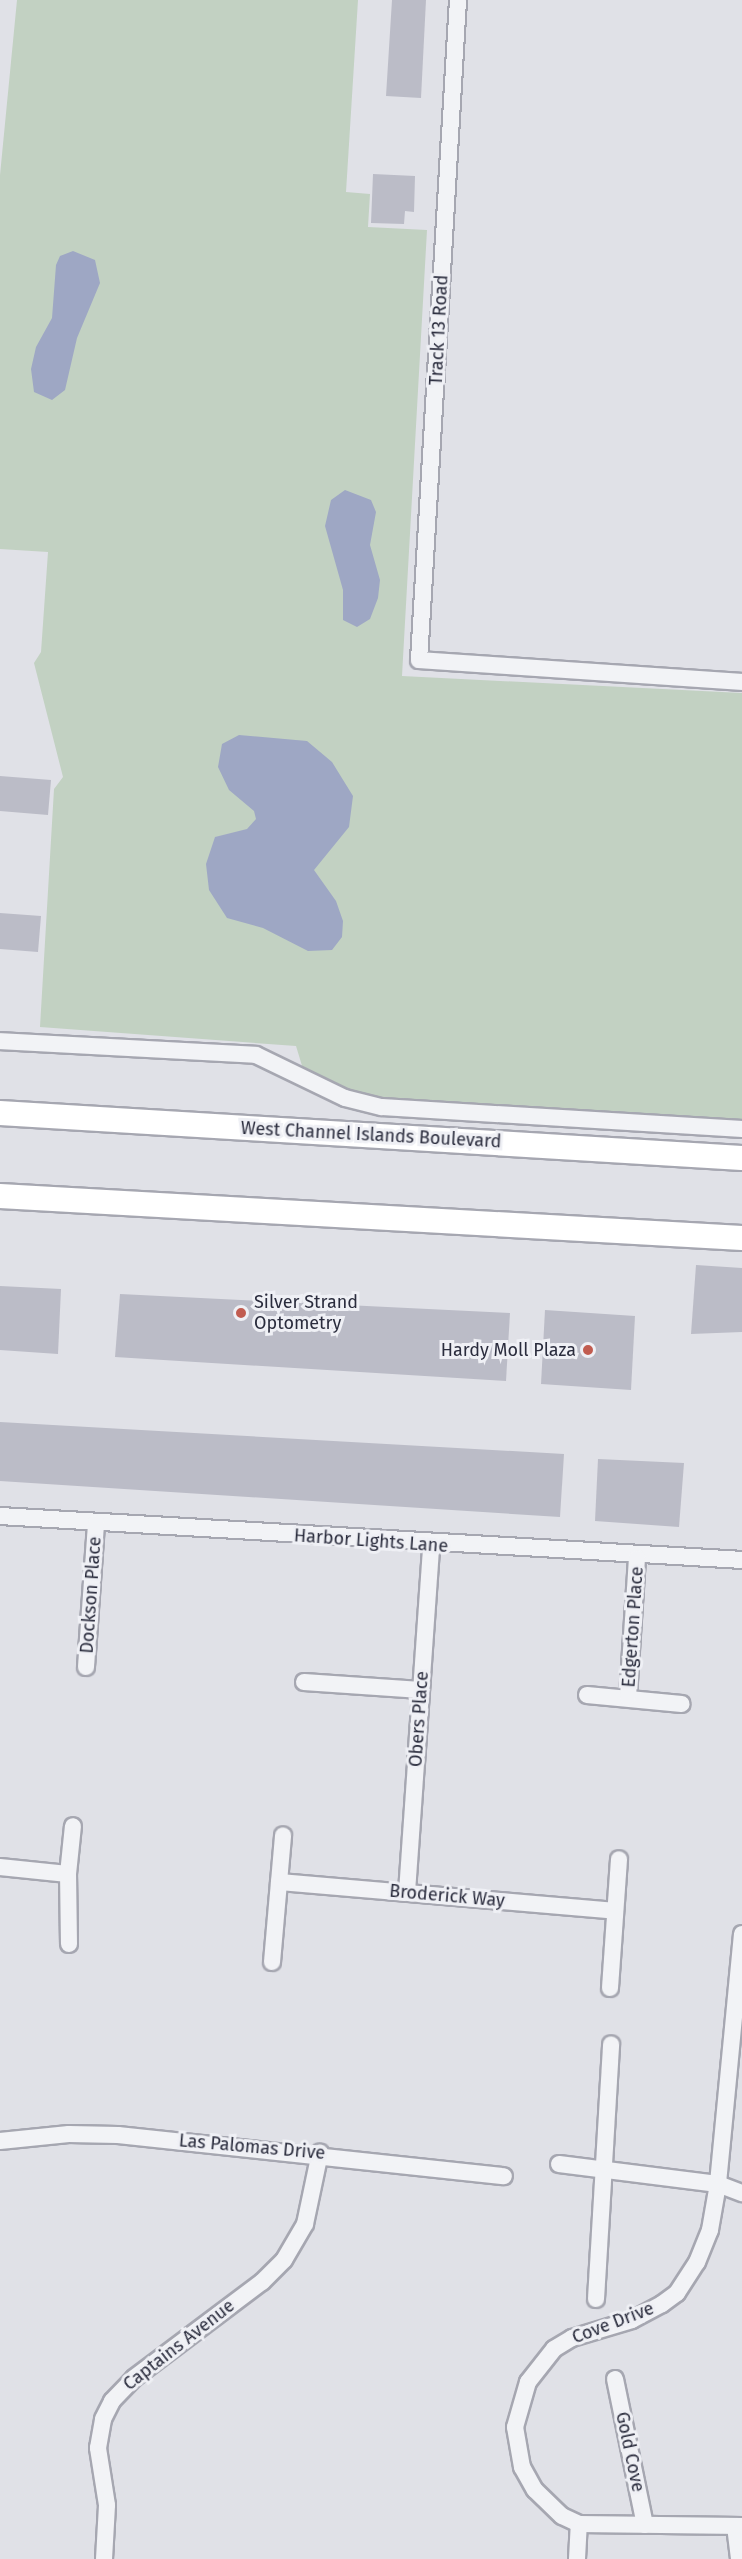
<!DOCTYPE html>
<html>
<head>
<meta charset="utf-8">
<style>
	body { margin:0 }
	#map { position:relative; width:742px; height:2559px; overflow:hidden; background:#e0e1e7; font-family:"Fira Sans",sans-serif }
	div>[style] { position:absolute }
	.green>* { inset:0; background:#c2d1c2 }
	.water>* { inset:0; background:#9ea7c4 }
	.building>* { inset:0; background:#bbbcc7 }
	.roads { filter:drop-shadow(2px 0 #a6a7b1) drop-shadow(-2px 0 #a6a7b1) drop-shadow(0 2px #a6a7b1) drop-shadow(0 -2px #a6a7b1) }
	.minor>* { height:16px; margin:-8px; padding:0 8px; transform-origin:8px; border-radius:8px; background:#f2f3f6 }
	.secondary>* { height:24px; margin:-12px; padding:0 12px; transform-origin:12px; border-radius:12px; background:#fff }
	.dots>* { width:16px; height:16px; translate:-50% -50%; box-sizing:border-box; border:3px solid #eff0f5; border-radius:50% }
	span { translate:-50% -50%; white-space:nowrap; text-align:center; line-height:1.15; -webkit-text-stroke:6px #eff0f5; paint-order:stroke }
	.street-label { font-size:18px; color:#2a2c3d }
	.poi-label { font-size:18px; color:#2a2c3d }
	.left { translate:0 -50%; text-align:left }
	.right { translate:-100% -50%; text-align:right }
</style>
</head>
<body>
<div id="map">
	<div class="green">
		<div style="clip-path:polygon(17px 0,358px 0,346px 192px,370px 194px,368px 227px,427px 230px,402px 676px,742px 693px,742px 1122px,383px 1099px,355px 1093px,303px 1069px,296px 1046px,40px 1027px,54px 789px,63px 777px,34px 663px,41px 652px,48px 552px,0 549px,0 175px)"></div>
	</div>
	<div class="water">
		<div style="clip-path:polygon(73px 251px,95px 260px,100px 283px,77px 338px,65px 390px,52px 400px,34px 392px,31px 369px,36px 347px,52px 318px,56px 265px,60px 256px)"></div>
		<div style="clip-path:polygon(345px 490px,371px 500px,376px 512px,370px 545px,380px 580px,378px 598px,370px 619px,357px 627px,343px 620px,343px 590px,325px 526px,331px 500px)"></div>
		<div style="clip-path:polygon(239px 735px,307px 741px,332px 762px,353px 796px,349px 827px,314px 870px,336px 901px,343px 921px,342px 937px,332px 950px,308px 951px,263px 928px,227px 918px,209px 890px,206px 864px,215px 837px,247px 829px,256px 819px,254px 811px,229px 790px,218px 767px,222px 744px)"></div>
	</div>
	<div class="building">
		<div style="clip-path:polygon(392px 0,426px 0,421px 98px,386px 96px)"></div>
		<div style="clip-path:polygon(373px 174px,415px 176px,414px 212px,405px 211px,404px 224px,371px 223px)"></div>
		<div style="clip-path:polygon(0 776px,51px 780px,48px 815px,0 811px)"></div>
		<div style="clip-path:polygon(0 913px,41px 916px,38px 952px,0 949px)"></div>
		<div style="clip-path:polygon(696px 1265px,742px 1268px,742px 1332px,691px 1334px)"></div>
		<div style="clip-path:polygon(0 1286px,61px 1289px,58px 1354px,0 1350px)"></div>
		<div style="clip-path:polygon(120px 1294px,510px 1313px,506px 1381px,115px 1357px)"></div>
		<div style="clip-path:polygon(545px 1310px,635px 1316px,631px 1390px,541px 1384px)"></div>
		<div style="clip-path:polygon(0 1422px,564px 1454px,560px 1517px,0 1481px)"></div>
		<div style="clip-path:polygon(598px 1459px,684px 1463px,679px 1527px,595px 1521px)"></div>
	</div>
	<div class="roads">
		<div class="minor">
			<div style="left:458px;top:0;width:661px;rotate:93.38deg"></div>
			<div style="left:419px;top:660px;width:324px;rotate:3.9deg"></div>
			<div style="left:0;top:1041px;width:256px;rotate:3.1deg"></div>
			<div style="left:256px;top:1055px;width:99px;rotate:25.8deg"></div>
			<div style="left:345px;top:1098px;width:38px;rotate:14deg"></div>
			<div style="left:382px;top:1107px;width:361px;rotate:3.5deg"></div>
			<div style="left:0;top:1516px;width:743px;rotate:3.39deg"></div>
			<div style="left:86px;top:1667px;width:144px;rotate:-86deg"></div>
			<div style="left:304px;top:1682px;width:117px;rotate:3.9deg"></div>
			<div style="left:587px;top:1695px;width:95px;rotate:5.4deg"></div>
			<div style="left:628px;top:1697px;width:139px;rotate:-86.3deg"></div>
			<div style="left:0;top:1867px;width:68px;rotate:5.9deg"></div>
			<div style="left:279px;top:1882px;width:336px;rotate:4.9deg"></div>
			<div style="left:407px;top:1892px;width:348px;rotate:-86deg"></div>
			<div style="left:742px;top:1934px;width:251px;rotate:95.5deg"></div>
			<div style="left:718px;top:2184px;width:47px;rotate:99.9deg"></div>
			<div style="left:710px;top:2230px;width:35px;rotate:112deg"></div>
			<div style="left:697px;top:2262px;width:37px;rotate:123deg"></div>
			<div style="left:677px;top:2293px;width:19px;rotate:144deg"></div>
			<div style="left:662px;top:2304px;width:34px;rotate:152deg"></div>
			<div style="left:632px;top:2320px;width:63px;rotate:163.3deg"></div>
			<div style="left:572px;top:2338px;width:21px;rotate:149deg"></div>
			<div style="left:554px;top:2349px;width:42px;rotate:128.2deg"></div>
			<div style="left:528px;top:2382px;width:47px;rotate:106.1deg"></div>
			<div style="left:515px;top:2427px;width:41px;rotate:80.1deg"></div>
			<div style="left:522px;top:2467px;width:26px;rotate:61deg"></div>
			<div style="left:535px;top:2490px;width:37px;rotate:44deg"></div>
			<div style="left:562px;top:2516px;width:19px;rotate:25deg"></div>
			<div style="left:579px;top:2524px;width:163px;rotate:0.7deg"></div>
			<div style="left:69px;top:1944px;width:70px;rotate:-90.8deg"></div>
			<div style="left:68px;top:1874px;width:48px;rotate:-84.1deg"></div>
			<div style="left:272px;top:1962px;width:127px;rotate:-85deg"></div>
			<div style="left:610px;top:1988px;width:129px;rotate:-86deg"></div>
			<div style="left:0;top:2141px;width:69px;rotate:-5.8deg"></div>
			<div style="left:69px;top:2134px;width:49px;rotate:1.2deg"></div>
			<div style="left:118px;top:2135px;width:388px;rotate:6.1deg"></div>
			<div style="left:559px;top:2164px;width:160px;rotate:7.2deg"></div>
			<div style="left:718px;top:2184px;width:26px;rotate:21deg"></div>
			<div style="left:596px;top:2299px;width:255px;rotate:-86.6deg"></div>
			<div style="left:615px;top:2379px;width:149px;rotate:78.4deg"></div>
			<div style="left:735px;top:2526px;width:33px;rotate:83deg"></div>
			<div style="left:104px;top:2559px;width:54px;rotate:-86.8deg"></div>
			<div style="left:107px;top:2505px;width:58px;rotate:-99deg"></div>
			<div style="left:98px;top:2448px;width:29px;rotate:-80deg"></div>
			<div style="left:103px;top:2419px;width:20px;rotate:-63deg"></div>
			<div style="left:112px;top:2401px;width:32px;rotate:-46deg"></div>
			<div style="left:134px;top:2378px;width:160px;rotate:-36.9deg"></div>
			<div style="left:262px;top:2282px;width:31px;rotate:-45deg"></div>
			<div style="left:284px;top:2260px;width:42px;rotate:-59.7deg"></div>
			<div style="left:305px;top:2224px;width:73px;rotate:-78.1deg"></div>
			<div style="left:577px;top:2559px;width:35px;rotate:-87deg"></div>
		</div>
		<div class="secondary">
			<div style="left:0;top:1113px;width:743px;rotate:3.47deg"></div>
			<div style="left:0;top:1196px;width:743px;rotate:3.24deg"></div>
		</div>
	</div>
	<div class="dots">
		<div style="left:241px;top:1313px;background:#c15c50"></div>
		<div style="left:588px;top:1350px;background:#c15c50"></div>
	</div>
	<div class="street-label">
		<span style="left:439px;top:330px;rotate:-87deg">Track 13 Road</span>
		<span style="left:371px;top:1135px;rotate:3deg">West Channel Islands Boulevard</span>
		<span style="left:371px;top:1541px;rotate:4deg">Harbor Lights Lane</span>
		<span style="left:91px;top:1595px;rotate:-86deg">Dockson Place</span>
		<span style="left:633px;top:1627px;rotate:-86deg">Edgerton Place</span>
		<span style="left:419px;top:1719px;rotate:-86deg">Obers Place</span>
		<span style="left:447px;top:1896px;rotate:5deg">Broderick Way</span>
		<span style="left:252px;top:2147px;rotate:5deg">Las Palomas Drive</span>
		<span style="left:613px;top:2323px;rotate:-21deg">Cove Drive</span>
		<span style="left:179px;top:2345px;rotate:-38deg">Captains Avenue</span>
		<span style="left:630px;top:2452px;rotate:78deg">Gold Cove</span>
	</div>
	<div class="poi-label">
		<span class="left" style="left:254px;top:1313px">Silver Strand<br>Optometry</span>
		<span class="right" style="left:576px;top:1350px">Hardy Moll Plaza</span>
	</div>
</div>
</body>
</html>
